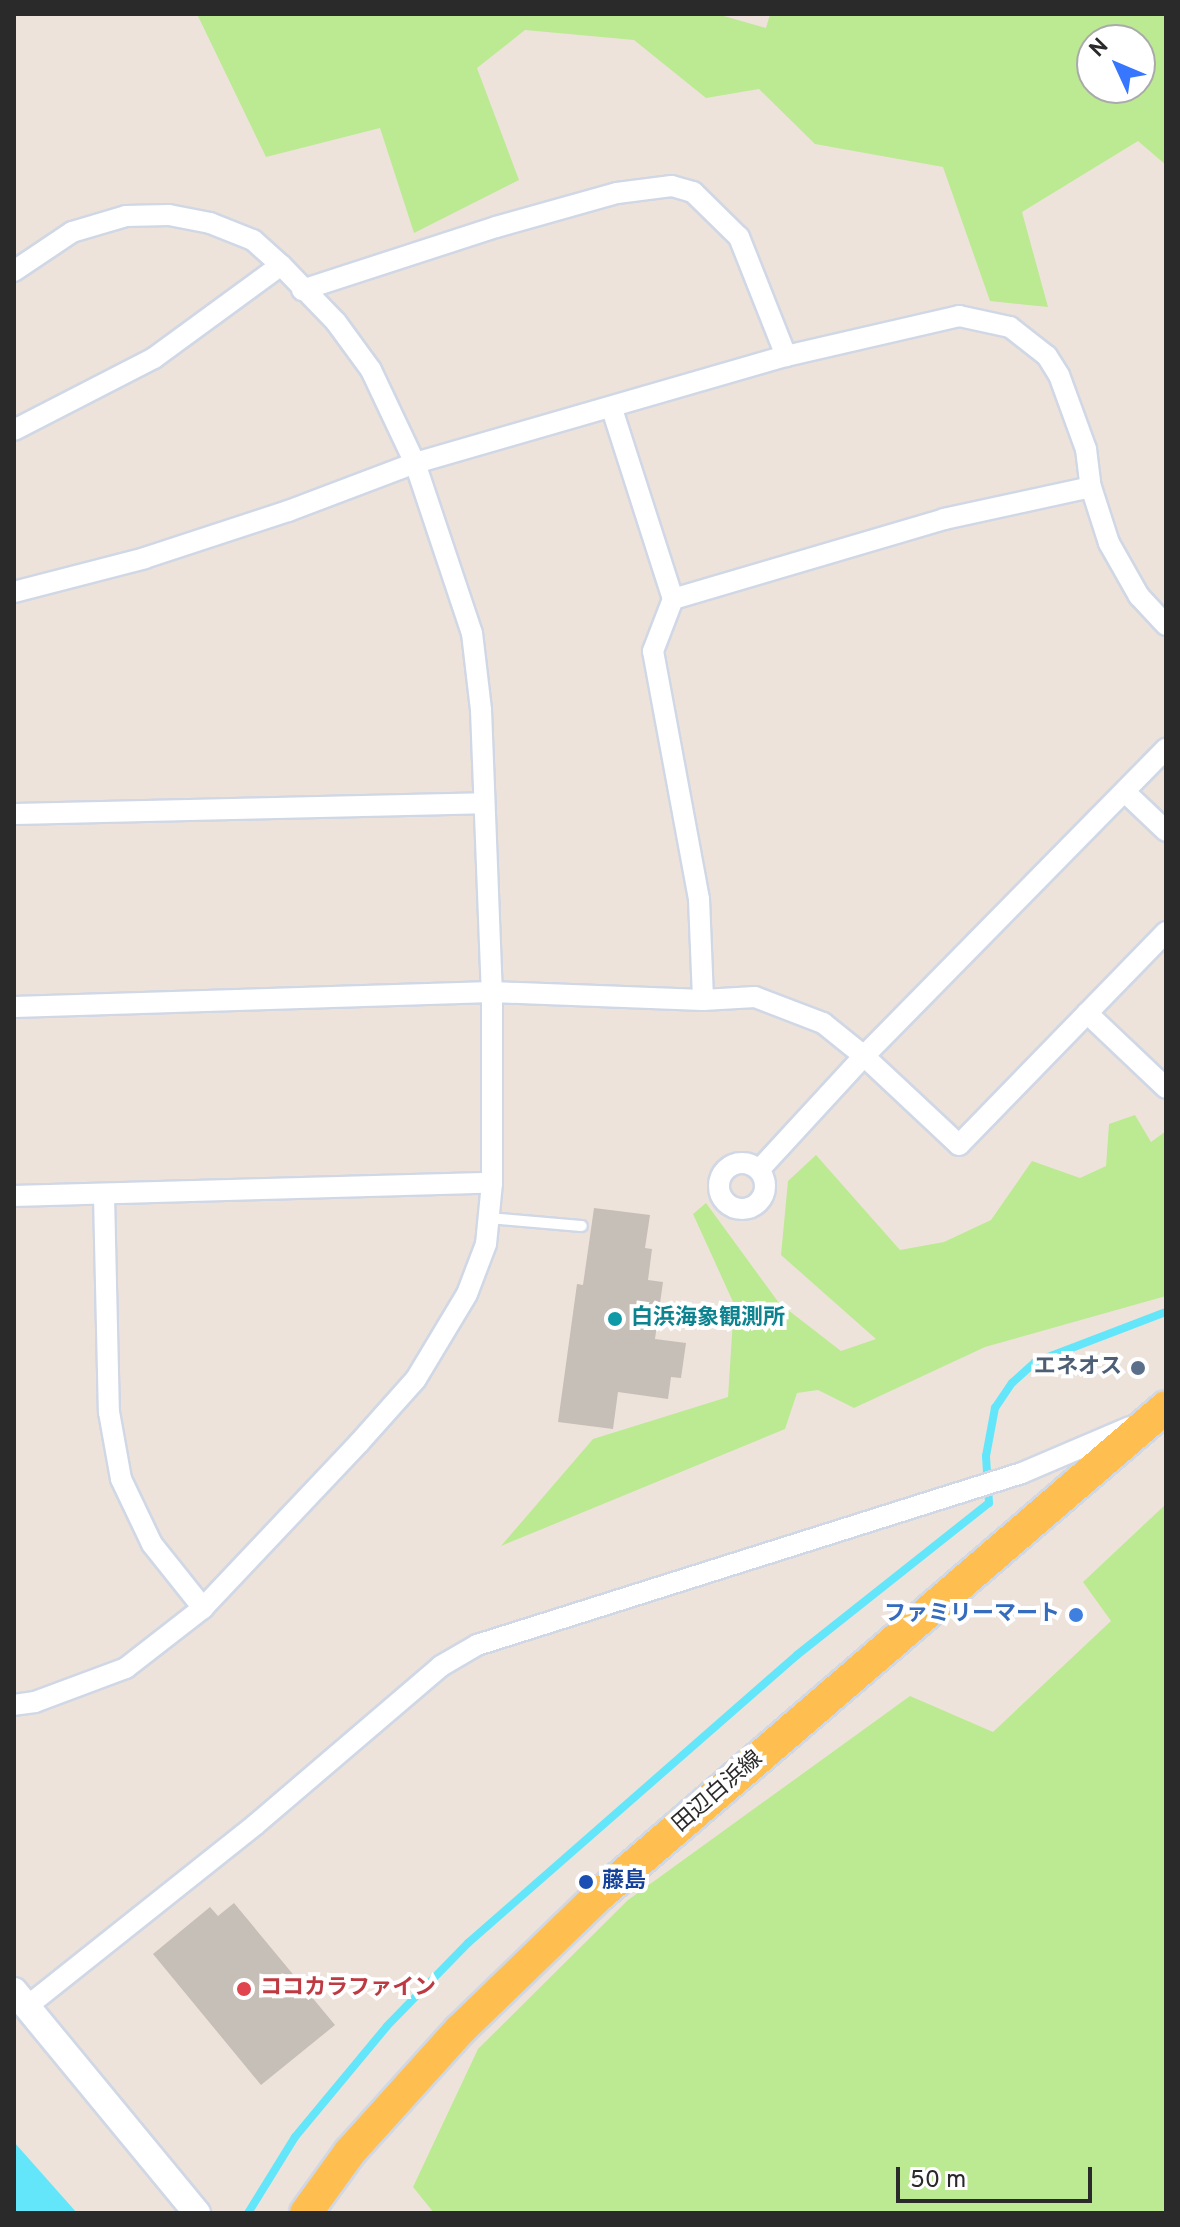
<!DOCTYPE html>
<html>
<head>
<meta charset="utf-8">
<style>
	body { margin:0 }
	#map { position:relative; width:1180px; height:2227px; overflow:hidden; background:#eee3db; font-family:Overpass,"Noto Sans JP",sans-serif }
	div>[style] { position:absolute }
	.green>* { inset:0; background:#bbea92 }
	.water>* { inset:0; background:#64e6fa }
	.stream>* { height:8px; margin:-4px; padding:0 4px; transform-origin:4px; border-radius:4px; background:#64e6fa }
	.building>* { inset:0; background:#c5bfb7 }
	.roads { filter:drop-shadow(2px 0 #d0d7e5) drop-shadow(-2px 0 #d0d7e5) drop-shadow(0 2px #d0d7e5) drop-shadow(0 -2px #d0d7e5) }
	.service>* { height:10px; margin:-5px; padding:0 5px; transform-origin:5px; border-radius:5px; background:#fff }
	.minor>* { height:20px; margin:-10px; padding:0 10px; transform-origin:10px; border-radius:10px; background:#fff }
	.minor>.ring { margin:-10px; padding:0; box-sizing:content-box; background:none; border:20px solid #fff; border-radius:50% }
	.tertiary>* { height:26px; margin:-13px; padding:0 13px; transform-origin:13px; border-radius:13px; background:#fff }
	.primary>* { height:32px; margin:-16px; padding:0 16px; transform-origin:16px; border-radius:16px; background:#febf50 }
	.dots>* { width:22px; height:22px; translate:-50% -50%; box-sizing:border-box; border:4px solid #fff; border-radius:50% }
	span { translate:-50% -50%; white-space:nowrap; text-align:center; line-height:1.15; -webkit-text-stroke:8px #fff; paint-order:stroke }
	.culture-label { font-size:22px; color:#0d838f; font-weight:700 }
	.left { translate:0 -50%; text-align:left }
	.service-label { font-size:22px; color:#4e5e75; font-weight:700 }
	.right { translate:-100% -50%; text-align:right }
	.shop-label { font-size:22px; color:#366cbe; font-weight:700 }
	.street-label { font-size:22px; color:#2a2a2a }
	.transit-label { font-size:22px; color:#164399; font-weight:700 }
	.health-label { font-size:22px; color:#be3a42; font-weight:700 }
	.frame { position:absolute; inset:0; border:16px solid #2a2a2a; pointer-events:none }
	.north { position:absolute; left:1076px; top:24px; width:80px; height:80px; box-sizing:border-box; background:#fff; border:2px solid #aaa; border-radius:50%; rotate:314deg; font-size:22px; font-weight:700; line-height:32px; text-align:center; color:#2a2a2a }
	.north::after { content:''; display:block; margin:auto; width:28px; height:36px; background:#3776ff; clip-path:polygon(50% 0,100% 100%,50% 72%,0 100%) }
	.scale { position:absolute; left:896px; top:2167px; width:196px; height:36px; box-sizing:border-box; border:4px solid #2a2a2a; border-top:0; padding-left:10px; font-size:24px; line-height:28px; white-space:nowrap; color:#2a2a2a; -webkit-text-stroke:6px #fff; paint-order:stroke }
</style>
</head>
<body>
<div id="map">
	<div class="green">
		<div style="clip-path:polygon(evenodd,197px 14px,717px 14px,766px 28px,770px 14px,1166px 14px,1166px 165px,1138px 141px,1022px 212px,1048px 307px,990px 301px,943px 167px,815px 144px,759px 89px,706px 98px,634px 40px,525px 30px,477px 68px,519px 180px,414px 233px,380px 128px,266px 157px,197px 14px,1092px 40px,1140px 40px,1140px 88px,1092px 88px,1092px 40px)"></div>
		<div style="clip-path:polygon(1135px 1115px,1151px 1142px,1166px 1131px,1166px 1296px,985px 1347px,854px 1408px,818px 1390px,797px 1393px,785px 1429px,501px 1546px,593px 1439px,728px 1397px,734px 1304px,693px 1214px,706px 1203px,779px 1303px,841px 1351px,876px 1339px,781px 1255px,788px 1181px,816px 1155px,900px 1250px,944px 1242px,991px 1220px,1032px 1161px,1080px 1178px,1106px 1166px,1109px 1124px)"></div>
		<div style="clip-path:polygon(1166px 1504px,1166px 2213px,434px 2213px,413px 2187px,478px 2049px,628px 1900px,910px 1696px,993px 1732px,1111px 1621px,1083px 1582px)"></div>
	</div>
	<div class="water">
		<div style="clip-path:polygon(14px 2142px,77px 2213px,14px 2213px)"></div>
	</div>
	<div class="stream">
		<div style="left:248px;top:2213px;width:89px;rotate:-58.3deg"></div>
		<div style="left:295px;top:2137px;width:144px;rotate:-50.3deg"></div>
		<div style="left:387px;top:2026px;width:116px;rotate:-45.7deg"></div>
		<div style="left:468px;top:1943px;width:437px;rotate:-41.2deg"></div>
		<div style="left:797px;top:1655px;width:245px;rotate:-38.4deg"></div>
		<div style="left:989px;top:1503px;width:47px;rotate:-93.7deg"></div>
		<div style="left:986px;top:1456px;width:49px;rotate:-79.4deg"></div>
		<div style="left:995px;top:1408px;width:30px;rotate:-56deg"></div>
		<div style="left:1012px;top:1383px;width:31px;rotate:-42deg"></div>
		<div style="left:1035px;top:1362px;width:140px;rotate:-20.9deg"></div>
	</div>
	<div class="building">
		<div style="clip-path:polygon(594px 1208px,650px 1215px,645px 1248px,652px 1249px,648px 1280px,663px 1282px,655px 1339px,686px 1343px,681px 1378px,671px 1377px,668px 1399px,618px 1392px,613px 1429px,558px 1422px,577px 1284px,583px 1285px)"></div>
		<div style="clip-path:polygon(234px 1903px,335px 2025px,261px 2085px,153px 1954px,210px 1907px,218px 1916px)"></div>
	</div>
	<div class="roads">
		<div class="service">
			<div style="left:488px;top:1218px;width:94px;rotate:4.9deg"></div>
		</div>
		<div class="minor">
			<div style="left:14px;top:271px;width:70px;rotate:-33.9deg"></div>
			<div style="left:72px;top:232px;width:56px;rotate:-16.5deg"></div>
			<div style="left:126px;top:216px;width:43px;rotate:-1.3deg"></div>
			<div style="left:169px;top:215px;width:42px;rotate:11deg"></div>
			<div style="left:210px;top:223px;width:46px;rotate:21.6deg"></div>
			<div style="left:253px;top:240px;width:38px;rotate:42deg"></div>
			<div style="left:281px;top:265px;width:79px;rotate:46deg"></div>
			<div style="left:336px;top:322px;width:59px;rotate:53.9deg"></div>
			<div style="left:371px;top:370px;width:103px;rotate:64.7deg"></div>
			<div style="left:415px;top:463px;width:179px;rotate:71.5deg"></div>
			<div style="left:472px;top:633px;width:78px;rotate:83.3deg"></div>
			<div style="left:481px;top:710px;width:282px;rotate:87.8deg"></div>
			<div style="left:492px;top:992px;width:191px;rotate:90deg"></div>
			<div style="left:492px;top:1183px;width:61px;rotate:95.6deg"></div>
			<div style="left:486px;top:1244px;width:53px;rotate:110.8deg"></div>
			<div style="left:467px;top:1294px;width:99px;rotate:121deg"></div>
			<div style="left:416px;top:1379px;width:86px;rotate:131.7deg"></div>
			<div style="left:359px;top:1443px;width:227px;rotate:133.4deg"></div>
			<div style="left:203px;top:1608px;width:98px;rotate:142.1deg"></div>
			<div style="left:126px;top:1668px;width:97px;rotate:159.5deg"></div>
			<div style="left:35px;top:1702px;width:21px;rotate:172deg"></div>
			<div style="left:302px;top:290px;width:204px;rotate:-18deg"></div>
			<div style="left:496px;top:227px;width:126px;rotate:-15.7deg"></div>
			<div style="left:617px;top:193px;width:55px;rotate:-7.3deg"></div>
			<div style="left:672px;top:186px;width:22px;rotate:16deg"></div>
			<div style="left:693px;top:192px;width:64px;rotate:44.4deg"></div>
			<div style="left:739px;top:237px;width:128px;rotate:68.4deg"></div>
			<div style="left:612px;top:409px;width:200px;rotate:72.2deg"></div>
			<div style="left:673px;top:599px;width:56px;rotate:111deg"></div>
			<div style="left:653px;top:651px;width:252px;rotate:79.5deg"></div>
			<div style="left:699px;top:899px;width:101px;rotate:87.7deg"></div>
			<div style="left:14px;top:430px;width:157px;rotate:-27.2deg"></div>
			<div style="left:154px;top:358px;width:157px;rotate:-36.2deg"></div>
			<div style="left:14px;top:592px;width:135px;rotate:-14.5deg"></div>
			<div style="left:145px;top:558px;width:151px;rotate:-18.2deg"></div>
			<div style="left:288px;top:511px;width:136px;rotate:-20.7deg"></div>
			<div style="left:415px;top:463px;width:386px;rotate:-16.1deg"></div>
			<div style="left:786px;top:356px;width:178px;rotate:-13deg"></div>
			<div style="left:959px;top:316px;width:52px;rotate:12.2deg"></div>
			<div style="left:1010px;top:327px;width:47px;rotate:38.1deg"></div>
			<div style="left:1047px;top:356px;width:22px;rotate:58deg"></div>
			<div style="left:1059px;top:375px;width:79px;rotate:70deg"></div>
			<div style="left:1086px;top:449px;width:38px;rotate:83deg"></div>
			<div style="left:1091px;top:487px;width:59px;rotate:72.2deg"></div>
			<div style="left:1109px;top:543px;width:61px;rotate:60.5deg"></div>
			<div style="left:1139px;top:596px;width:40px;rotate:47deg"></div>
			<div style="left:673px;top:599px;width:283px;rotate:-16.4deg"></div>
			<div style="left:944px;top:519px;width:150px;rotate:-12.3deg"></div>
			<div style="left:1126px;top:793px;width:55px;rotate:43.5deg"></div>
			<div style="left:14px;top:814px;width:470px;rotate:-1.3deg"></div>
			<div style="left:14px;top:1007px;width:478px;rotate:-1.8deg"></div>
			<div style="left:492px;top:992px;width:211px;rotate:2.2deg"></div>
			<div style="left:703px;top:1000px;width:52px;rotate:-3.3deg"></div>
			<div style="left:755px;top:997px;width:73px;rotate:20.9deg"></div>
			<div style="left:823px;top:1023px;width:53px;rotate:38.8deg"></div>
			<div style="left:864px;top:1056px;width:130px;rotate:43.1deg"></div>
			<div style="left:959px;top:1145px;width:297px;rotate:-45.8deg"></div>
			<div style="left:1087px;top:1013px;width:109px;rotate:43.5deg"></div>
			<div class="ring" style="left:719px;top:1163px;width:26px;height:26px"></div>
			<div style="left:759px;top:1170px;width:155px;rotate:-47.4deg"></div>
			<div style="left:864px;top:1056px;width:431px;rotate:-45.5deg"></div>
			<div style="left:14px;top:1196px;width:478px;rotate:-1.6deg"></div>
			<div style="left:104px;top:1196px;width:216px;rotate:88.7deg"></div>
			<div style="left:109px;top:1412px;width:68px;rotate:79.8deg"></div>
			<div style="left:121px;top:1479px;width:72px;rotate:64.5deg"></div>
			<div style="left:152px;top:1544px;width:82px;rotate:51.4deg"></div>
			<div style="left:25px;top:2008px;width:294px;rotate:-38.5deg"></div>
			<div style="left:255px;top:1825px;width:245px;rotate:-40.5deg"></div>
			<div style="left:441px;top:1666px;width:42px;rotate:-30.3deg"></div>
			<div style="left:477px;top:1645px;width:571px;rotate:-17.52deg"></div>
			<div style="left:1022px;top:1473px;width:117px;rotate:-23.1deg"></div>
		</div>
		<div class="tertiary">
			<div style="left:14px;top:1991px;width:288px;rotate:50.5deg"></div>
		</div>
		<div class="primary">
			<div style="left:306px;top:2213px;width:75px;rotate:-54.2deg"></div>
			<div style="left:350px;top:2152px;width:164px;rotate:-48deg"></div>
			<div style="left:460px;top:2030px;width:190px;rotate:-44.1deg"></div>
			<div style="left:596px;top:1898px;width:752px;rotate:-40.74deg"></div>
		</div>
	</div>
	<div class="dots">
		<div style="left:615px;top:1319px;background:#0f9aa8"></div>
		<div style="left:1138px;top:1368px;background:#5c6f8a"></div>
		<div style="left:1076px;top:1615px;background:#3f7fe0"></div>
		<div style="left:586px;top:1882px;background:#1a4fb4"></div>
		<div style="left:244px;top:1989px;background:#e0444e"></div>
	</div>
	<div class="culture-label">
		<span class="left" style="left:631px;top:1319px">白浜海象観測所</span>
	</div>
	<div class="service-label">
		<span class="right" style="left:1122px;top:1368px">エネオス</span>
	</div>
	<div class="shop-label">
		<span class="right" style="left:1060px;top:1615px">ファミリーマート</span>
	</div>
	<div class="street-label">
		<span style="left:718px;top:1792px;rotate:-41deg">田辺白浜線</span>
	</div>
	<div class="transit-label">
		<span class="left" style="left:602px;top:1882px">藤島</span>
	</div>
	<div class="health-label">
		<span class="left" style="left:260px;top:1989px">ココカラファイン</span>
	</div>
	<div class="frame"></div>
	<div class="north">N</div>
	<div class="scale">50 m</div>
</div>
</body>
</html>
